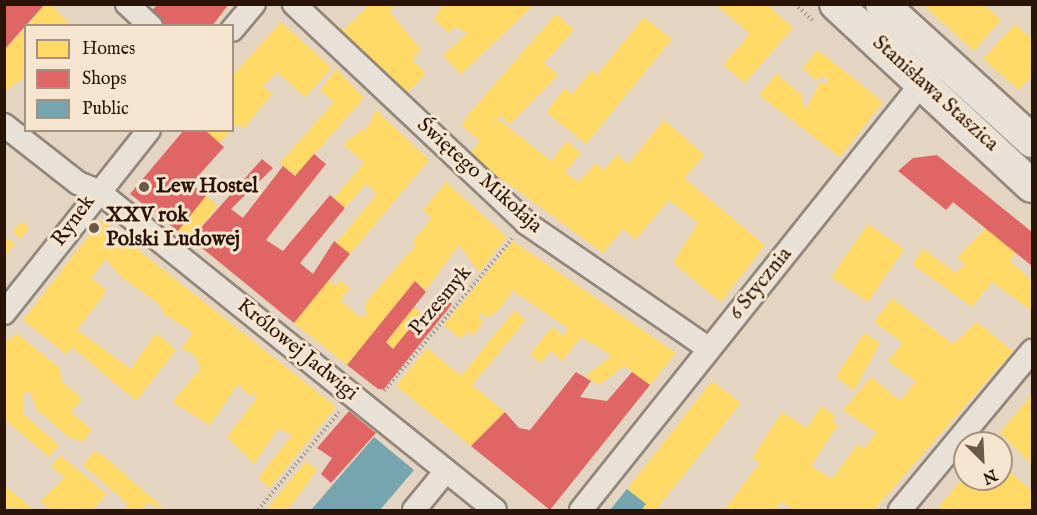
<!DOCTYPE html>
<html>
<head>
<meta charset="utf-8">
<style>
	body { margin:0 }
	#map { position:relative; width:1037px; height:515px; overflow:hidden; background:#e3d5c1; font-family:"IM FELL English",serif }
	div>[style] { position:absolute }
	.homes>* { inset:0; background:#ffd966 }
	.shops>* { inset:0; background:#e06666 }
	.public>* { inset:0; background:#76a5af }
	.path>* { height:4px; margin-top:-2px; transform-origin:0; background:repeating-linear-gradient(90deg,#a39b93 0 1.5px,transparent 0 4.5px) }
	.roads { filter:drop-shadow(2px 0 #92877a) drop-shadow(-2px 0 #92877a) drop-shadow(0 2px #92877a) drop-shadow(0 -2px #92877a) }
	.street>* { height:22px; margin:-11px; padding:0 11px; transform-origin:11px; border-radius:11px; background:#e8e1d7 }
	.secondary>* { height:32px; margin:-16px; padding:0 16px; transform-origin:16px; border-radius:16px; background:#e8e1d7 }
	.dots>* { width:16px; height:16px; translate:-50% -50%; box-sizing:border-box; border:3px solid #f6e5ce; border-radius:50% }
	span { translate:-50% -50%; white-space:nowrap; text-align:center; line-height:1.15; -webkit-text-stroke:6px #f6e5ce; paint-order:stroke }
	.street-label { font-size:21px; color:#2a1408 }
	.poi-label { font-size:21px; color:#2a1408; font-weight:700 }
	.left { translate:0 -50%; text-align:left }
	.frame { position:absolute; inset:0; border:6px solid #2a1408; pointer-events:none }
	.legend { position:absolute; left:24px; top:24px; width:210px; height:108px; box-sizing:border-box; background:#f6e5ce; border:2px solid #a4917f; margin:0; padding:8px 10px; list-style:none; font-size:18px; color:#2a1408 }
	.legend li { display:flex; align-items:center; gap:12px; height:30px }
	.legend b { width:30px; border:2px solid #a4917f }
	.north { position:absolute; left:953px; top:431px; width:60px; height:60px; box-sizing:border-box; background:#f6e5ce; border:2px solid #a4917f; border-radius:50%; rotate:156deg; font-size:16px; font-weight:700; line-height:24px; text-align:center; color:#2a1408 }
	.north::after { content:''; display:block; margin:auto; width:21px; height:27px; background:#6b5849; clip-path:polygon(50% 0,100% 100%,50% 72%,0 100%) }
</style>
</head>
<body>
<div id="map">
	<div class="homes">
		<div style="clip-path:polygon(45px 4px,50px 4px,72px 26px,27px 26px)"></div>
		<div style="clip-path:polygon(370px 4px,396px 4px,389px 11px,421px 50px,412px 60px,426px 73px,406px 94px,342px 31px)"></div>
		<div style="clip-path:polygon(443px 4px,535px 4px,461px 74px,443px 55px,468px 33px,454px 27px,448px 33px,434px 19px)"></div>
		<div style="clip-path:polygon(715px 4px,766px 4px,793px 28px,745px 83px,723px 65px,750px 34px)"></div>
		<div style="clip-path:polygon(922px 4px,983px 4px,1001px 20px,974px 51px)"></div>
		<div style="clip-path:polygon(556px 14px,574px 30px,544px 63px,558px 75px,510px 124px,500px 115px,484px 135px,498px 119px,551px 161px,567px 141px,581px 153px,565px 172px,579px 182px,596px 163px,604px 170px,617px 155px,628px 164px,664px 120px,705px 155px,684px 178px,765px 245px,721px 302px,673px 263px,698px 223px,669px 200px,635px 240px,623px 229px,603px 253px,469px 155px,480px 141px,462px 126px,467px 116px)"></div>
		<div style="clip-path:polygon(644px 17px,672px 39px,586px 144px,546px 112px,565px 88px,572px 94px,591px 71px,597px 75px)"></div>
		<div style="clip-path:polygon(281px 22px,332px 68px,305px 97px,277px 72px,263px 86px,272px 94px,244px 128px,237px 124px,232px 129px,232px 76px)"></div>
		<div style="clip-path:polygon(1015px 24px,1032px 39px,1032px 75px,1019px 90px,983px 59px)"></div>
		<div style="clip-path:polygon(26px 27px,26px 76px,4px 92px,4px 50px)"></div>
		<div style="clip-path:polygon(818px 50px,883px 102px,840px 157px,759px 95px,776px 74px,802px 95px,803px 107px,807px 107px,819px 84px,828px 83px,828px 77px,815px 79px,802px 68px)"></div>
		<div style="clip-path:polygon(336px 69px,364px 98px,295px 176px,280px 163px,334px 102px,320px 90px)"></div>
		<div style="clip-path:polygon(376px 110px,429px 160px,350px 254px,336px 243px,377px 194px,366px 184px,345px 208px,334px 198px,364px 163px,343px 144px,363px 129px,371px 136px,366px 130px)"></div>
		<div style="clip-path:polygon(205px 130px,231px 130px,219px 143px)"></div>
		<div style="clip-path:polygon(446px 182px,507px 237px,479px 272px,459px 245px,426px 290px,415px 281px,347px 365px,294px 323px,328px 280px,336px 286px,340px 280px,350px 288px,340px 300px,360px 317px,367px 315px,365px 303px,416px 245px,412px 242px,432px 218px,423px 210px)"></div>
		<div style="clip-path:polygon(206px 196px,218px 206px,189px 240px,178px 231px)"></div>
		<div style="clip-path:polygon(101px 220px,336px 407px,270px 488px,258px 478px,292px 435px,278px 429px,254px 464px,227px 437px,258px 396px,254px 393px,251px 397px,238px 384px,210px 425px,172px 402px,201px 368px,194px 354px,181px 349px,193px 332px,165px 315px,159px 304px,119px 275px,106px 259px,91px 278px,107px 291px,77px 330px,131px 369px,156px 333px,176px 350px,136px 401px,72px 347px,66px 354px,23px 320px)"></div>
		<div style="clip-path:polygon(22px 221px,29px 228px,20px 239px,12px 232px)"></div>
		<div style="clip-path:polygon(868px 224px,904px 249px,868px 302px,831px 277px)"></div>
		<div style="clip-path:polygon(986px 228px,1016px 253px,1010px 261px,1032px 280px,1032px 311px,992px 282px,972px 307px,912px 264px,923px 249px,956px 273px,965px 264px,957px 258px)"></div>
		<div style="clip-path:polygon(7px 238px,15px 244px,4px 257px,4px 241px)"></div>
		<div style="clip-path:polygon(513px 241px,676px 353px,650px 385px,624px 366px,599px 385px,585px 376px,612px 356px,581px 337px,562px 361px,551px 351px,541px 363px,530px 354px,552px 327px,563px 336px,569px 329px,509px 288px,512px 293px,499px 309px,488px 318px,482px 313px,478px 317px,484px 322px,473px 335px,468px 331px,461px 339px,444px 325px)"></div>
		<div style="clip-path:polygon(892px 298px,953px 344px,977px 322px,1013px 351px,874px 510px,793px 510px,782px 502px,776px 510px,724px 510px,760px 463px,752px 458px,782px 412px,807px 428px,821px 406px,836px 416px,832px 421px,838px 425px,811px 466px,832px 479px,858px 444px,863px 449px,877px 433px,843px 410px,871px 377px,900px 401px,916px 381px,887px 361px,903px 343px,874px 322px)"></div>
		<div style="clip-path:polygon(414px 307px,422px 314px,393px 349px,386px 342px)"></div>
		<div style="clip-path:polygon(515px 310px,526px 320px,472px 385px,505px 412px,471px 446px,396px 386px,427px 348px,461px 376px)"></div>
		<div style="clip-path:polygon(864px 333px,880px 343px,854px 391px,836px 377px)"></div>
		<div style="clip-path:polygon(17px 334px,59px 367px,62px 381px,82px 399px,71px 412px,92px 430px,82px 442px,69px 437px,37px 410px,30px 392px,24px 393px,23px 414px,59px 445px,49px 457px,4px 419px,4px 343px)"></div>
		<div style="clip-path:polygon(712px 381px,741px 403px,656px 510px,641px 510px,646px 504px,627px 489px)"></div>
		<div style="clip-path:polygon(1032px 394px,1032px 464px,1000px 433px)"></div>
		<div style="clip-path:polygon(94px 452px,100px 453px,166px 510px,147px 503px,141px 510px,124px 510px,129px 505px,83px 465px)"></div>
		<div style="clip-path:polygon(60px 455px,107px 494px,92px 510px,51px 510px,40px 501px,65px 477px,51px 467px)"></div>
		<div style="clip-path:polygon(306px 461px,317px 470px,296px 499px,286px 510px,266px 510px)"></div>
		<div style="clip-path:polygon(1001px 464px,1032px 491px,1032px 510px,936px 510px,965px 476px,1001px 479px)"></div>
		<div style="clip-path:polygon(4px 485px,15px 494px,34px 510px,4px 507px)"></div>
	</div>
	<div class="shops">
		<div style="clip-path:polygon(4px 4px,45px 4px,4px 50px)"></div>
		<div style="clip-path:polygon(158px 4px,229px 4px,212px 26px,159px 26px,147px 15px)"></div>
		<div style="clip-path:polygon(184px 130px,205px 130px,224px 147px,191px 184px,206px 196px,178px 231px,130px 194px)"></div>
		<div style="clip-path:polygon(314px 154px,326px 164px,266px 240px,283px 251px,330px 195px,345px 208px,300px 263px,313px 274px,334px 241px,350px 254px,294px 323px,191px 239px,262px 159px,273px 168px,231px 209px,243px 218px,283px 166px,295px 176px)"></div>
		<div style="clip-path:polygon(937px 155px,1032px 232px,1032px 266px,953px 202px,946px 210px,898px 171px,913px 158px)"></div>
		<div style="clip-path:polygon(415px 281px,426px 292px,386px 342px,393px 349px,439px 293px,452px 304px,384px 389px,378px 389px,347px 365px)"></div>
		<div style="clip-path:polygon(576px 372px,591px 381px,580px 397px,607px 401px,632px 372px,650px 385px,550px 510px,471px 446px,505px 412px,519px 428px,530px 430px)"></div>
		<div style="clip-path:polygon(349px 411px,376px 433px,331px 483px,321px 474px,332px 458px,317px 448px)"></div>
	</div>
	<div class="public">
		<div style="clip-path:polygon(374px 437px,414px 470px,380px 510px,311px 510px)"></div>
		<div style="clip-path:polygon(627px 489px,646px 504px,641px 510px,610px 510px)"></div>
	</div>
	<div class="path">
		<div style="left:795px;top:4px;width:25px;rotate:43deg"></div>
		<div style="left:384px;top:391px;width:199px;rotate:-49.9deg"></div>
		<div style="left:258px;top:510px;width:127px;rotate:-50.4deg"></div>
	</div>
	<div class="roads">
		<div class="street">
			<div style="left:127px;top:4px;width:33px;rotate:43deg"></div>
			<div style="left:294px;top:4px;width:319px;rotate:43.3deg"></div>
			<div style="left:526px;top:223px;width:222px;rotate:34.5deg"></div>
			<div style="left:232px;top:30px;width:34px;rotate:-50deg"></div>
			<div style="left:4px;top:125px;width:94px;rotate:38.1deg"></div>
			<div style="left:78px;top:183px;width:22px;rotate:22deg"></div>
			<div style="left:98px;top:191px;width:509px;rotate:38.78deg"></div>
			<div style="left:4px;top:313px;width:233px;rotate:-51.6deg"></div>
			<div style="left:414px;top:510px;width:50px;rotate:-50.6deg"></div>
			<div style="left:581px;top:510px;width:559px;rotate:-51.39deg"></div>
			<div style="left:900px;top:510px;width:207px;rotate:-50.3deg"></div>
		</div>
		<div class="secondary">
			<div style="left:836px;top:4px;width:267px;rotate:42.9deg"></div>
			<div style="left:882px;top:4px;width:203px;rotate:42.4deg"></div>
		</div>
	</div>
	<div class="dots">
		<div style="left:144px;top:187px;background:#6b5849"></div>
		<div style="left:94px;top:228px;background:#6b5849"></div>
	</div>
	<div class="street-label">
		<span style="left:935px;top:94px;rotate:42deg">Stanisława Staszica</span>
		<span style="left:479px;top:176px;rotate:42deg">Świętego Mikołaja</span>
		<span style="left:74px;top:221px;rotate:-54deg">Rynek</span>
		<span style="left:761px;top:284px;rotate:-51deg">6 Stycznia</span>
		<span style="left:441px;top:301px;rotate:-50deg">Przesmyk</span>
		<span style="left:297px;top:350px;rotate:39deg">Królowej Jadwigi</span>
	</div>
	<div class="poi-label">
		<span class="left" style="left:156px;top:187px">Lew Hostel</span>
		<span class="left" style="left:106px;top:228px">XXV rok<br>Polski Ludowej</span>
	</div>
	<div class="frame"></div>
	<ul class="legend">
	<li><b style="height:16px;background:#ffd966"></b>Homes</li>
	<li><b style="height:16px;background:#e06666"></b>Shops</li>
	<li><b style="height:16px;background:#76a5af"></b>Public</li>
	</ul>
	<div class="north">N</div>
</div>
</body>
</html>
